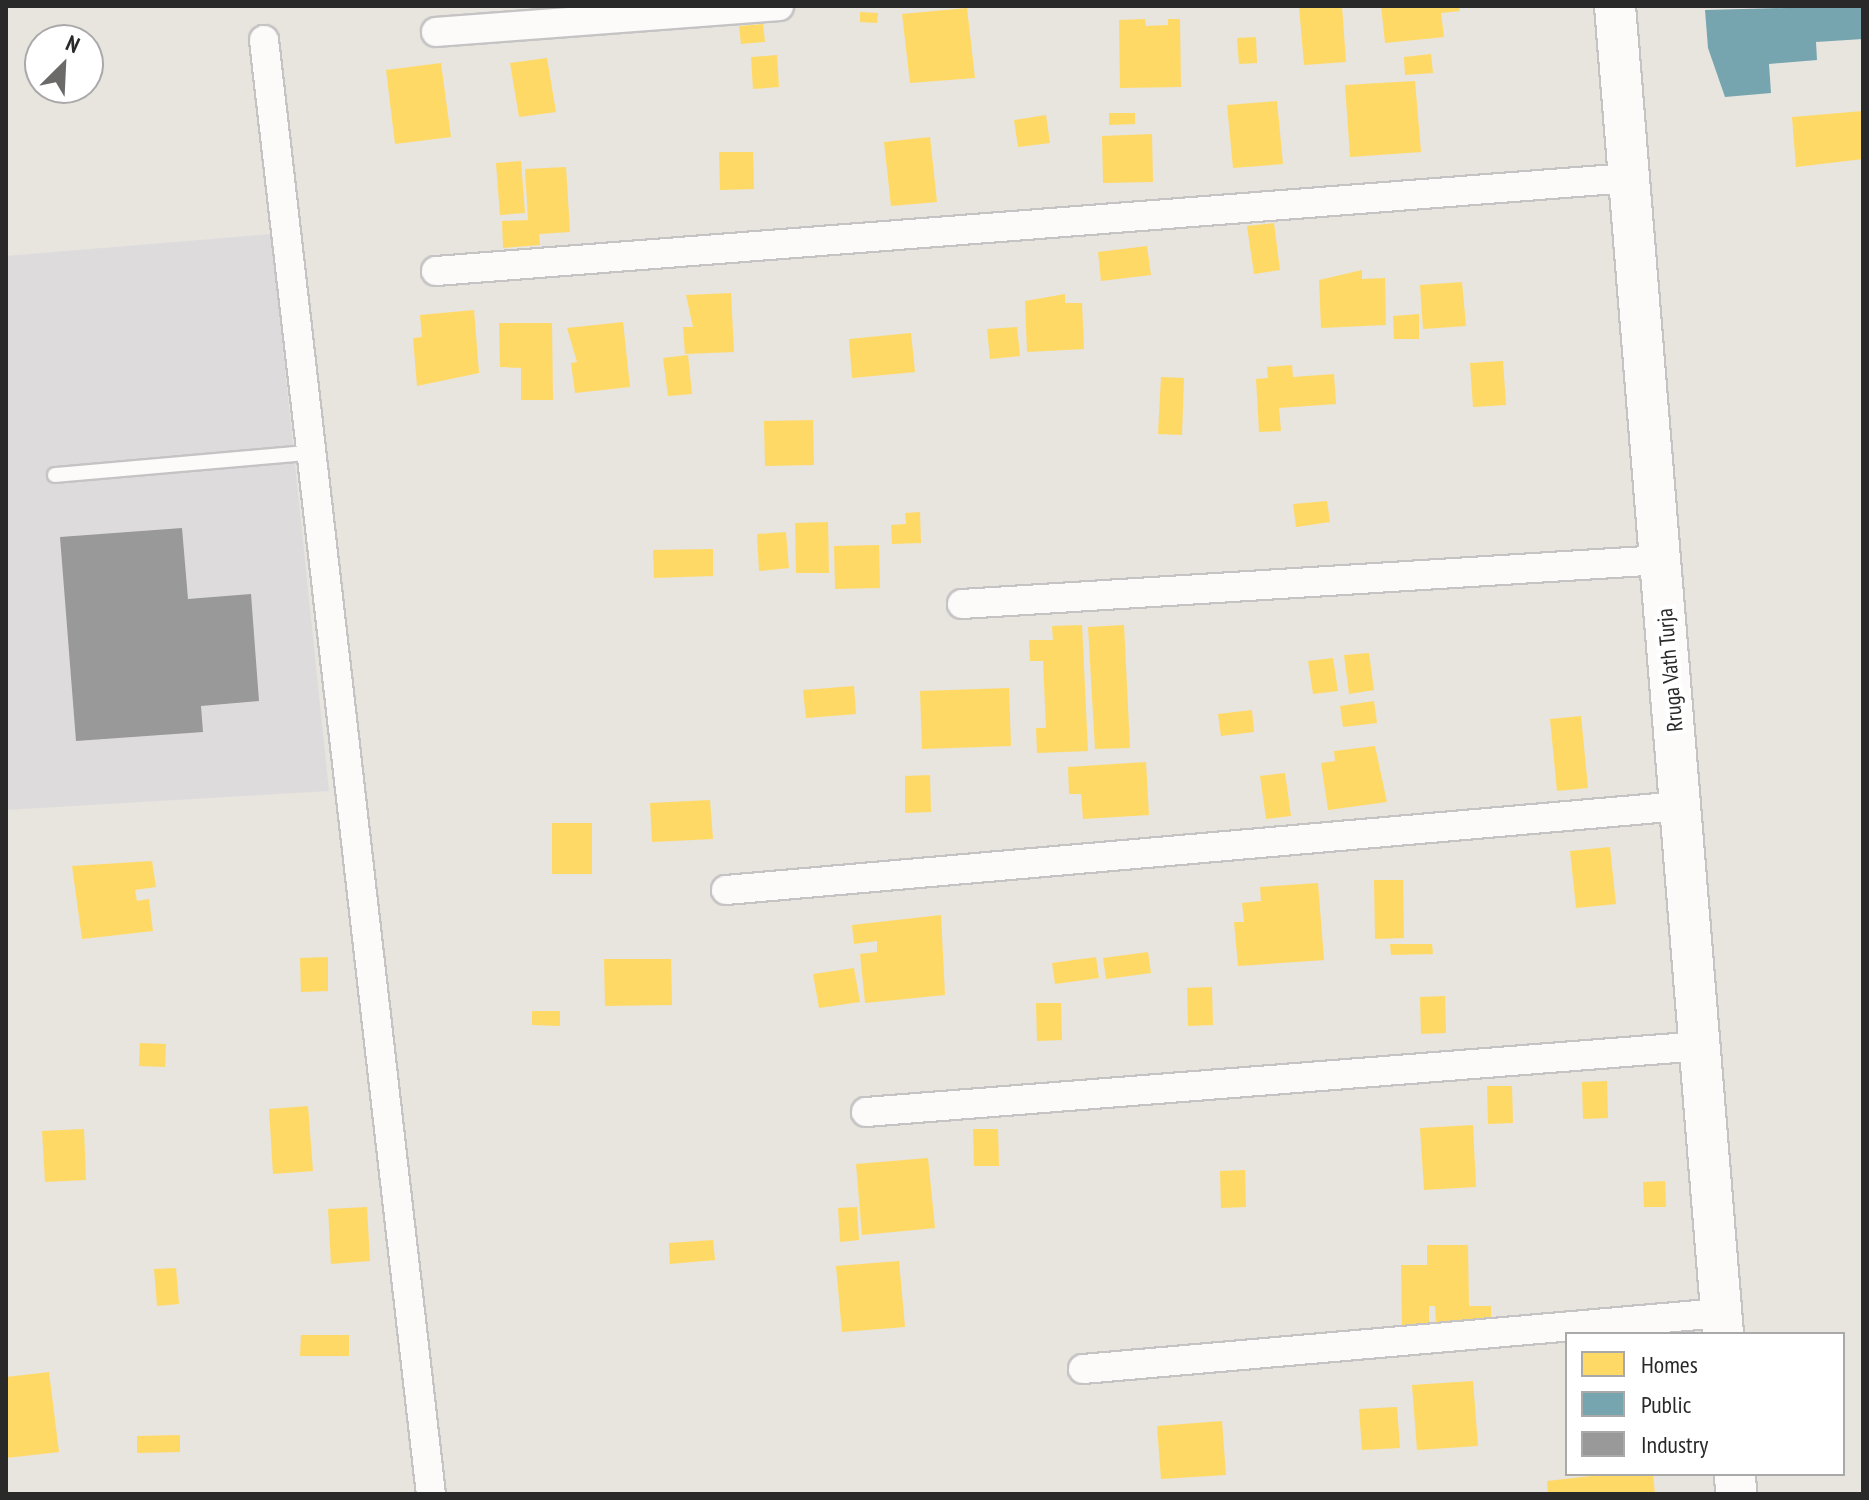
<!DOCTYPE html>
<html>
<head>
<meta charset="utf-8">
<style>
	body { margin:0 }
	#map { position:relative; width:1869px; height:1500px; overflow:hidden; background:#e8e4de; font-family:"PT Sans Narrow",sans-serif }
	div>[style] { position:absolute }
	.industrial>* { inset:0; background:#dedbdd }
	.homes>* { inset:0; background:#ffd966 }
	.public>* { inset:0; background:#76a5af }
	.industry>* { inset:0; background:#999 }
	.roads { filter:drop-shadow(2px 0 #c5c3c4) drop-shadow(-2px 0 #c5c3c4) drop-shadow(0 2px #c5c3c4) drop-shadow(0 -2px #c5c3c4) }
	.lane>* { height:14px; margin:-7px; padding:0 7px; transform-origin:7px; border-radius:7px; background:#fcfbfa }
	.street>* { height:28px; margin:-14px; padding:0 14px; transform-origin:14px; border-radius:14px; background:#fcfbfa }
	.secondary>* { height:40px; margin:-20px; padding:0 20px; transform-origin:20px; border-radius:20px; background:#fcfbfa }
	span { translate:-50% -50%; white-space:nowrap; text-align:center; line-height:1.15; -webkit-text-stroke:8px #fff; paint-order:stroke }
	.street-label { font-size:22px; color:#292929 }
	.frame { position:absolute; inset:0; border:8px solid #292929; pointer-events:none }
	.legend { position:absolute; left:1565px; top:1332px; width:280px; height:144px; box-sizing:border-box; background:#fff; border:2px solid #a9a9a9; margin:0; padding:10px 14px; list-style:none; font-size:24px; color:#292929 }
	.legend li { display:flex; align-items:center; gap:16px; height:40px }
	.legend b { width:40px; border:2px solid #a9a9a9 }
	.north { position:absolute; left:24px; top:24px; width:80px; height:80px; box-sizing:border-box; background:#fff; border:2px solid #a9a9a9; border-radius:50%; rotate:24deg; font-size:22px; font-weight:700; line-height:32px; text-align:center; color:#292929 }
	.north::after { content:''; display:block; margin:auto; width:28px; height:36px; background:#6c6a68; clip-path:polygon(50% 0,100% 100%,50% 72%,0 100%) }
</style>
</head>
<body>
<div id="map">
	<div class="industrial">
		<div style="clip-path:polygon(271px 234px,329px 791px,6px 810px,6px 256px)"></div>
	</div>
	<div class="homes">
		<div style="clip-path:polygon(1299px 6px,1342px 6px,1346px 62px,1304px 65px)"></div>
		<div style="clip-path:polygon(1381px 6px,1459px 6px,1460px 11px,1441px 13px,1444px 37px,1385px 43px)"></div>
		<div style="clip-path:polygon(967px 8px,975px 78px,910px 83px,902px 14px)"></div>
		<div style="clip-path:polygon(860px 12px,878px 13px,877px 23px,860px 22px)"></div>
		<div style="clip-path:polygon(1145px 19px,1146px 26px,1168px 25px,1168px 19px,1180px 19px,1181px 87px,1120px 88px,1119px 20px)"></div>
		<div style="clip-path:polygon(763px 24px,765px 42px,741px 44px,739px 26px)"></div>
		<div style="clip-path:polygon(1256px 37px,1257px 63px,1239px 64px,1237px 38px)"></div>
		<div style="clip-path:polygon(1431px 54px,1433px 73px,1405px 75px,1404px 57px)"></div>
		<div style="clip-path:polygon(777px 55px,779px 87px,753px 89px,751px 57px)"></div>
		<div style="clip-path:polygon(547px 58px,556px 112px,519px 117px,510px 63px)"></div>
		<div style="clip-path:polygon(441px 63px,451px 137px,395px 144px,386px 70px)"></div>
		<div style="clip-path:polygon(1415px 81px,1421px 152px,1350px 157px,1345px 85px)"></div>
		<div style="clip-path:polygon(1277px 101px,1283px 164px,1233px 168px,1227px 105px)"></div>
		<div style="clip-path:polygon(1863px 111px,1863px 159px,1796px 167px,1792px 117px)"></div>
		<div style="clip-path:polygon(1109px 113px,1135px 113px,1135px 124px,1109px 125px)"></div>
		<div style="clip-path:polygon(1046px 115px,1050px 143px,1018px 147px,1014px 120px)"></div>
		<div style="clip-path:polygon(1152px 134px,1153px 182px,1103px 183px,1102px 136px)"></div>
		<div style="clip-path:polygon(930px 137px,937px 202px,891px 206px,884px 142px)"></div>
		<div style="clip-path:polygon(719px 152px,753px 152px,754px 189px,720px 190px)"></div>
		<div style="clip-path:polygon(521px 161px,525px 213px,500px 215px,496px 163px)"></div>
		<div style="clip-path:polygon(566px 167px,570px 232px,539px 234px,540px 245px,503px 248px,502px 221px,528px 220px,525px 169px)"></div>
		<div style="clip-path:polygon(1274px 223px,1280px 270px,1254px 274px,1247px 226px)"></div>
		<div style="clip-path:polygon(1147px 246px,1151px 275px,1101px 281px,1098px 252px)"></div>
		<div style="clip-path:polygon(1362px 270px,1362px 279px,1385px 278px,1386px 325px,1321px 328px,1319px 280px)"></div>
		<div style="clip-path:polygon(1462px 282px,1466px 326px,1423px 329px,1420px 285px)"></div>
		<div style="clip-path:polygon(731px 293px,734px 352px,685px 354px,683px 327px,693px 327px,686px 295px)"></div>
		<div style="clip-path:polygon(1065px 294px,1065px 303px,1082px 303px,1084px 349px,1027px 352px,1025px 301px)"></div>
		<div style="clip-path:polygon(474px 310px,479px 373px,417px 386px,413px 338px,422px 337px,420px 315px)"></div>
		<div style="clip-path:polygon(1419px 314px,1419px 339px,1394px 339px,1393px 316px)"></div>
		<div style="clip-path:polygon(623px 322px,630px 387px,575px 393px,571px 363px,577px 362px,567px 328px)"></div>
		<div style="clip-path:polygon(499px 323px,552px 323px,553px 400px,521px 400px,521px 368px,500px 367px)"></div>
		<div style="clip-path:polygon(1017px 327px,1020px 356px,990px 359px,987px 329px)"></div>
		<div style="clip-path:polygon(911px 333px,915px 372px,852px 378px,849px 339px)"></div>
		<div style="clip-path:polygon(688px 355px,692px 394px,668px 396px,663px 358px)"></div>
		<div style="clip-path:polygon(1503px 361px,1506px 405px,1473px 407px,1470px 363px)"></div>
		<div style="clip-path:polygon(1292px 365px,1293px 377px,1334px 374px,1336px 404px,1279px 408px,1281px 431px,1259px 432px,1256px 379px,1268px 378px,1267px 367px)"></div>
		<div style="clip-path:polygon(1161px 377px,1184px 378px,1182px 435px,1158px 434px)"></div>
		<div style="clip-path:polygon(813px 420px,814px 465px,765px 466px,764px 421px)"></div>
		<div style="clip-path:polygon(1327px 501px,1330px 522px,1296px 527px,1293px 504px)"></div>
		<div style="clip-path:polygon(920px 512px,921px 543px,892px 544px,891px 525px,906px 524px,905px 513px)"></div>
		<div style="clip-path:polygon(828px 522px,829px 573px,796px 573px,795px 523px)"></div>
		<div style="clip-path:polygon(786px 532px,789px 568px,759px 571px,757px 534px)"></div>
		<div style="clip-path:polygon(879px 545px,880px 588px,835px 589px,834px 546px)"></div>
		<div style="clip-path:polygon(713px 549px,713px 576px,654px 578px,653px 550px)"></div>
		<div style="clip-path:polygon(1082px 625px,1088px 751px,1037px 753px,1036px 728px,1046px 728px,1043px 661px,1030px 661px,1029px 640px,1053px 640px,1052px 626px)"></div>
		<div style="clip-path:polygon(1124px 625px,1130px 748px,1095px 749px,1088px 627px)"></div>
		<div style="clip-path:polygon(1369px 653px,1374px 690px,1349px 694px,1344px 655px)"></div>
		<div style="clip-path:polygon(1333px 658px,1338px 691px,1313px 694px,1308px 661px)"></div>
		<div style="clip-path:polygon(854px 686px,856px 714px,806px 718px,803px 690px)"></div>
		<div style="clip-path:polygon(1009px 688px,1011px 746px,922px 749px,920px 691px)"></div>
		<div style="clip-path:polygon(1374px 701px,1377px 723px,1343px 727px,1340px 706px)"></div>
		<div style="clip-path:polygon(1252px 710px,1254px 732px,1221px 736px,1218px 714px)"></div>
		<div style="clip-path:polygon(1581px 716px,1588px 788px,1557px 791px,1550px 719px)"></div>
		<div style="clip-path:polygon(1375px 746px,1387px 802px,1328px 810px,1321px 763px,1335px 761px,1334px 751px)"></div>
		<div style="clip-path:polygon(1146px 762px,1149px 815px,1083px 819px,1081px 794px,1069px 794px,1068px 767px)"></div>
		<div style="clip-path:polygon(1285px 773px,1291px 816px,1266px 819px,1260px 776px)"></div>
		<div style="clip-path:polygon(930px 775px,931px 812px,905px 813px,905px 776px)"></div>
		<div style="clip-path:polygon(710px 800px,713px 839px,652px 842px,650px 803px)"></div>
		<div style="clip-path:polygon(552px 823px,592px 823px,592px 874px,552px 874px)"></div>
		<div style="clip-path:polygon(1610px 847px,1616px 904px,1576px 908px,1570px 851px)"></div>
		<div style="clip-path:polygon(152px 861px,156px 887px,135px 890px,137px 901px,149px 899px,153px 931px,82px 939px,72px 866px)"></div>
		<div style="clip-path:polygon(1374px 880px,1403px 880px,1404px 938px,1375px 939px)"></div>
		<div style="clip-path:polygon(1318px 883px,1324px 960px,1238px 966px,1234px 922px,1244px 922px,1242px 903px,1261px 901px,1260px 887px)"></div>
		<div style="clip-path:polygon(941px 915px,945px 995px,865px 1003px,860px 954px,877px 952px,877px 941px,854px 944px,852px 925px)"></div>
		<div style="clip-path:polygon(1390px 944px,1432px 944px,1433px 954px,1391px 955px)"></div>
		<div style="clip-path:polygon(1148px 952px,1151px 973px,1106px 979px,1103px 958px)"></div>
		<div style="clip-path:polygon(328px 957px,328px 991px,301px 992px,300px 958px)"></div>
		<div style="clip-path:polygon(1096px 957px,1099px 978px,1055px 984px,1052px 963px)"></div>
		<div style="clip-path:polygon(604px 959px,671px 959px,672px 1005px,605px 1006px)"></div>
		<div style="clip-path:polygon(854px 968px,860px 1002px,819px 1008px,813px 974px)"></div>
		<div style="clip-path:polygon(1212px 987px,1213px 1025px,1188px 1026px,1187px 988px)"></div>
		<div style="clip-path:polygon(1445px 996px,1446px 1033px,1421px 1034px,1420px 997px)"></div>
		<div style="clip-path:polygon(1036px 1003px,1061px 1003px,1062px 1040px,1037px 1041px)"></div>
		<div style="clip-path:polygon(532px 1011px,560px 1011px,560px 1026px,532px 1025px)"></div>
		<div style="clip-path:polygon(140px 1043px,166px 1044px,165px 1067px,139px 1066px)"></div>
		<div style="clip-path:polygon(1607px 1081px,1608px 1118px,1583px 1119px,1582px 1082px)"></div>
		<div style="clip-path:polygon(1487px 1086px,1512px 1086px,1513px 1123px,1488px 1124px)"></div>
		<div style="clip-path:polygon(308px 1106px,313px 1171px,273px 1174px,269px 1109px)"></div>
		<div style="clip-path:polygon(1473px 1125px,1476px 1187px,1424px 1190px,1420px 1128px)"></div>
		<div style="clip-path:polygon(84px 1129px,86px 1180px,45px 1182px,42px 1131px)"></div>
		<div style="clip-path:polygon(973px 1129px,998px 1129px,999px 1166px,974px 1166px)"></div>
		<div style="clip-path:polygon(928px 1158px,935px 1228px,862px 1235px,856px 1164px)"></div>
		<div style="clip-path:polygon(1245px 1170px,1246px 1207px,1221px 1208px,1220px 1171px)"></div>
		<div style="clip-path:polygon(1665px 1181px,1666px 1207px,1644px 1207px,1643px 1182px)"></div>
		<div style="clip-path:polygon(367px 1207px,370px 1261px,331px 1264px,328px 1209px)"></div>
		<div style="clip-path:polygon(857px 1207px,859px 1240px,840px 1242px,838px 1208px)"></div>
		<div style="clip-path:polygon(713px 1240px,715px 1260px,670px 1264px,669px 1243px)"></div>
		<div style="clip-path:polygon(1427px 1245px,1468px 1245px,1469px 1306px,1491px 1306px,1491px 1323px,1436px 1323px,1435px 1306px,1429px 1306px,1429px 1328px,1402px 1329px,1401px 1265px,1427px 1265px)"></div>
		<div style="clip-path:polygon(899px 1261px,905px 1327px,842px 1332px,836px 1266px)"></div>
		<div style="clip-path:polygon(176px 1268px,179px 1304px,157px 1306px,154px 1269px)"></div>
		<div style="clip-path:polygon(301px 1335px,349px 1335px,349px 1356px,300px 1356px)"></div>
		<div style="clip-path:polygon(49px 1372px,59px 1452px,6px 1458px,6px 1377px)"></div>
		<div style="clip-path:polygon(1473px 1381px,1478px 1446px,1417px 1450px,1412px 1385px)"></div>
		<div style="clip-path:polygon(1397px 1407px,1400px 1448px,1362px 1450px,1359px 1409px)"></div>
		<div style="clip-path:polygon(1222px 1421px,1226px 1475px,1161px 1479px,1157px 1426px)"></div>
		<div style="clip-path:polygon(180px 1435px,180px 1452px,137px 1453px,137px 1436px)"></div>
		<div style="clip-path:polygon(1609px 1474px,1653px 1474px,1655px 1494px,1548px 1494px,1547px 1481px)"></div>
	</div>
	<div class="public">
		<div style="clip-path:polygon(1863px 6px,1863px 39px,1816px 42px,1817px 60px,1769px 64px,1771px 93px,1725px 97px,1708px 48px,1705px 10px)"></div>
	</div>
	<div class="industry">
		<div style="clip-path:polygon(182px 528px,188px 599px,251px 594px,259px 701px,201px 706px,203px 732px,76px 741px,60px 537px)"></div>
	</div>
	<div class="roads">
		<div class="lane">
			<div style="left:55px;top:475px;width:254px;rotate:-5deg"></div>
		</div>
		<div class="street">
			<div style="left:436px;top:32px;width:344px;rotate:-4.3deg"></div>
			<div style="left:264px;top:40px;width:1464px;rotate:83.45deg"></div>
			<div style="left:436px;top:271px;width:1196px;rotate:-4.46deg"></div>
			<div style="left:962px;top:604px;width:700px;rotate:-3.6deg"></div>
			<div style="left:726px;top:890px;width:959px;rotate:-5.03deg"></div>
			<div style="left:866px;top:1112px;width:838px;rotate:-4.52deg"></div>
			<div style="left:1083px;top:1369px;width:640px;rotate:-5.02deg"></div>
		</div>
		<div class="secondary">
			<div style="left:1615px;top:6px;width:1332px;rotate:85.35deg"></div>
			<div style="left:1735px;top:1474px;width:20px;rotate:87deg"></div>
		</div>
	</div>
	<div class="street-label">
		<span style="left:1670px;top:670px;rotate:-95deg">Rruga Vath Turja</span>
	</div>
	<div class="frame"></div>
	<ul class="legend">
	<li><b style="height:22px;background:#ffd966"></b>Homes</li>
	<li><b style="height:22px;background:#76a5af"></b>Public</li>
	<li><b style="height:22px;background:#999"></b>Industry</li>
	</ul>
	<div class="north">N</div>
</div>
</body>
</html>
